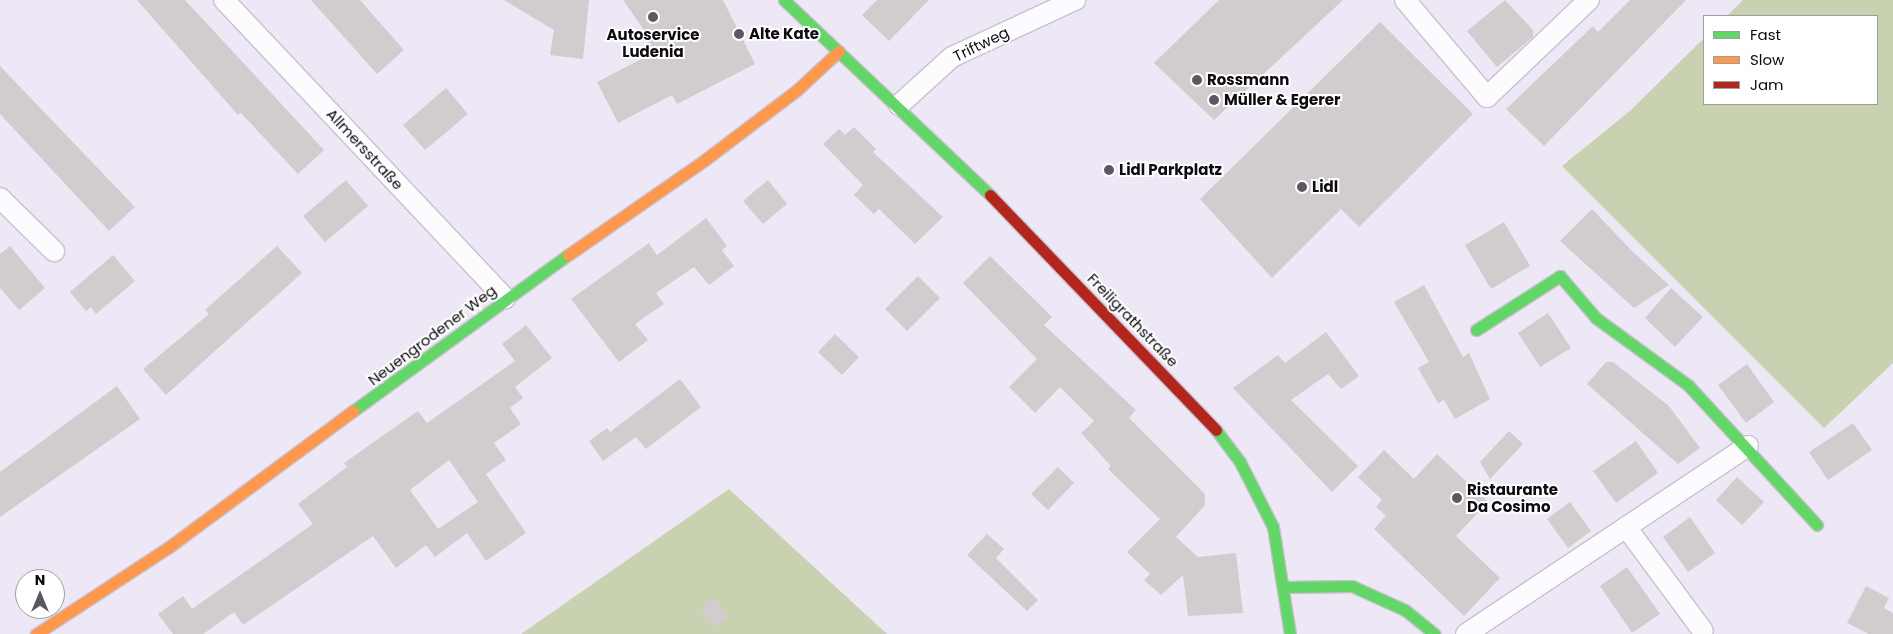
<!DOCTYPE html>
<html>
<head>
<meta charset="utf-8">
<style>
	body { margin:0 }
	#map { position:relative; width:1893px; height:634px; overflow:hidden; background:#eee7f6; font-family:Poppins,sans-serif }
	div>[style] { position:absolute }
	.green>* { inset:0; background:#c9d2b0 }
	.building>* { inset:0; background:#d3ccce }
	.roads { filter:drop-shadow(1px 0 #c8c2ce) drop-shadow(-1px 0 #c8c2ce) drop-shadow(0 1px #c8c2ce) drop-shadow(0 -1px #c8c2ce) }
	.street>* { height:20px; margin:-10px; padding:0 10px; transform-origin:10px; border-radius:10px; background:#fcfbfe }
	.fast>* { height:11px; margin:-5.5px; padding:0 5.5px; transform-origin:5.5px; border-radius:5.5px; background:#63d668 }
	.slow>* { height:11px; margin:-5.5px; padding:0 5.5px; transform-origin:5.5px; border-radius:5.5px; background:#ff974d }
	.jam>* { height:11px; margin:-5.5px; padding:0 5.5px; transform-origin:5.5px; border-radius:5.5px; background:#b3261e }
	.dots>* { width:14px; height:14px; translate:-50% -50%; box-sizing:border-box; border:2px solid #fff; border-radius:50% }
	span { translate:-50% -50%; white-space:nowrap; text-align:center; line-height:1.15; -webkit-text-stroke:4px #fff; paint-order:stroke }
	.poi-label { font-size:15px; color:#0e0a12; font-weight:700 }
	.left { translate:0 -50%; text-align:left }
	.street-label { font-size:15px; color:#0e0a12 }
	.legend { position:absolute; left:1703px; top:15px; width:175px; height:90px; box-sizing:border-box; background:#fff; border:1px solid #9f9da0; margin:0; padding:6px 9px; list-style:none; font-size:15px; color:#0e0a12 }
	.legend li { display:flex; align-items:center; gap:10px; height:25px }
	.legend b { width:25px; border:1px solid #9f9da0 }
	.north { position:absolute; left:15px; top:569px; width:50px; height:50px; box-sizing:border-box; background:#fff; border:1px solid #9f9da0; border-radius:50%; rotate:0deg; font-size:14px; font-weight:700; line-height:20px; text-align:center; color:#0e0a12 }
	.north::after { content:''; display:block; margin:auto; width:18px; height:22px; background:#5c5762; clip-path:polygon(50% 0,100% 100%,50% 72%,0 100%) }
</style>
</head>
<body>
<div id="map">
	<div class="green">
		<div style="clip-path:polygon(1743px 0,1893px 0,1893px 363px,1824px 428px,1562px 166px,1631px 110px,1704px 38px,1704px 104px,1877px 104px,1877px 16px,1727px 16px)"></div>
		<div style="clip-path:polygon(729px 489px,887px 634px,521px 634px)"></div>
	</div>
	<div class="building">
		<div style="clip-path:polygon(137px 0,185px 0,324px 150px,298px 174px,241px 113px,238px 115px)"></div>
		<div style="clip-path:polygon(311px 0,360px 0,404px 50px,377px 74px)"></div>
		<div style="clip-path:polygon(504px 0,589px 0,583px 59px,550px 55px,554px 30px)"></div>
		<div style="clip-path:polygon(623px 0,723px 0,755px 64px,677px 104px,672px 95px,618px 123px,597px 82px,653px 53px,647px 42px,651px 40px)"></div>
		<div style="clip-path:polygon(877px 0,929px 0,889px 41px,862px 15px)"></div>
		<div style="clip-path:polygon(1219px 0,1343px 0,1214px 120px,1154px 63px)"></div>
		<div style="clip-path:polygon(1505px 0,1533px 30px,1533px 37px,1497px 67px,1467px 31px)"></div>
		<div style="clip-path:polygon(1630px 0,1686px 0,1544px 146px,1506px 109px,1593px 26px,1598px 32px)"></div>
		<div style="clip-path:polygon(1380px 22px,1473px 114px,1359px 227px,1341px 209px,1272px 278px,1200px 199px)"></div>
		<div style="clip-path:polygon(0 66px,135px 207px,109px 231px,0 114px)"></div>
		<div style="clip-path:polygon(446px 88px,468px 114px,425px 150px,403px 125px)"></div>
		<div style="clip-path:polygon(854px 127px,876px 149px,873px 152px,943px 217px,915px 244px,879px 209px,874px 214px,854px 195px,863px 185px,823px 144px,839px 129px,845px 135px)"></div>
		<div style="clip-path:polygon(346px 180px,368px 206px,325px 242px,303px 216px)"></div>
		<div style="clip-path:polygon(768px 180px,787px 204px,763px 224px,743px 201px)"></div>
		<div style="clip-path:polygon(1592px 209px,1633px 252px,1669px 285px,1634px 308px,1560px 241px)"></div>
		<div style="clip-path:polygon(706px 218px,727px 246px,722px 250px,734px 266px,709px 285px,694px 267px,656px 293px,664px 304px,635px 324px,648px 340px,619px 362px,571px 299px,649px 243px,657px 255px)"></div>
		<div style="clip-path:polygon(1504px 222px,1530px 266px,1491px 289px,1465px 245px)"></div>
		<div style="clip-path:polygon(10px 246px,45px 288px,19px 310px,0 288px,0 254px)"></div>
		<div style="clip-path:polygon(277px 246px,302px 273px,166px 395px,143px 369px,209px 314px,205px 310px)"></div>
		<div style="clip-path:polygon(113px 255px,135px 281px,96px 314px,91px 307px,86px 311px,70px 292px)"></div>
		<div style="clip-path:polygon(990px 256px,1052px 317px,1044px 325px,1136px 410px,1129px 418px,1205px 494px,1205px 505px,1176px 537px,1198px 557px,1236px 553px,1243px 613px,1188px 616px,1183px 575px,1161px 595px,1144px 580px,1150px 574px,1127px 552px,1160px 519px,1108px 469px,1111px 466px,1081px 433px,1094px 421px,1060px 387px,1035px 413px,1009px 387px,1037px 359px,963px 283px)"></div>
		<div style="clip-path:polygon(918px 276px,940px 298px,907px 331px,885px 309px)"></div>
		<div style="clip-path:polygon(1424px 285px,1463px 357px,1469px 353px,1490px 399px,1455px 419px,1444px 400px,1438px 403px,1418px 368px,1429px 362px,1394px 302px)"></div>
		<div style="clip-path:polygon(1671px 288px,1703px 317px,1675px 347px,1645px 318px)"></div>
		<div style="clip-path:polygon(1548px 313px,1571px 348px,1540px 367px,1518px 333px)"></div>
		<div style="clip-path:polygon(evenodd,526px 325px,552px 358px,515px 387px,523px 398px,510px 408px,521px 424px,494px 443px,506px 460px,486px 474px,526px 533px,486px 561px,467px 533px,435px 557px,426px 545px,396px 568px,373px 536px,243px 625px,234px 612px,203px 634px,173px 634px,158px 614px,183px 596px,192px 609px,313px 524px,298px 504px,347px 467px,344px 463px,418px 411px,427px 423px,515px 361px,502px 344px,526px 325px,449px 460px,478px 502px,438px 529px,410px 490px,449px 460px)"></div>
		<div style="clip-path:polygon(1326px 332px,1359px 376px,1341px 389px,1328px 374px,1291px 400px,1358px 466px,1332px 492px,1233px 388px,1278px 355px,1285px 363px)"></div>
		<div style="clip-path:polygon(835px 334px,859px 357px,842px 375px,818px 352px)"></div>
		<div style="clip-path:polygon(1606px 362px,1613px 362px,1669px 406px,1700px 448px,1678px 464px,1587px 384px)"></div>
		<div style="clip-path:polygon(1747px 364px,1774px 402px,1746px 423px,1718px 385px)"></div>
		<div style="clip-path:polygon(680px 379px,701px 407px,646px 449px,636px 437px,603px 461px,589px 441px,607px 428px,610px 432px)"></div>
		<div style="clip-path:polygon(117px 386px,140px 419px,0 517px,0 472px)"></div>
		<div style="clip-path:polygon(1853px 423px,1872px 450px,1828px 480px,1809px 452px)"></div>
		<div style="clip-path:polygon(1509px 431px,1523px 444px,1490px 479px,1480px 462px)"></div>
		<div style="clip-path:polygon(1636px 441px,1658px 473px,1616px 503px,1593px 471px)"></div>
		<div style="clip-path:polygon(1384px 450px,1414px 479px,1437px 454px,1488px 502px,1456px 536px,1500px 578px,1464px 616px,1374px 529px,1386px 516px,1376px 507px,1382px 500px,1358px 477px)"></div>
		<div style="clip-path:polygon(1058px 467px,1074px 483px,1048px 510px,1031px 494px)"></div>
		<div style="clip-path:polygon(1737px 477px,1764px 502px,1742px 525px,1716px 500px)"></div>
		<div style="clip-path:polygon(1570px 502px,1591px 531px,1568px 548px,1547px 519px)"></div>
		<div style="clip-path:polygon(1690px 517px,1715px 553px,1688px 572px,1663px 537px)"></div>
		<div style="clip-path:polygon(987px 534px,1004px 549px,996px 558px,1038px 600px,1027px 611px,967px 555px)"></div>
		<div style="clip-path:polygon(1627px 567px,1660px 614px,1632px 633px,1600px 586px)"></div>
		<div style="clip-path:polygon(1866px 586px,1889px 598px,1884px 608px,1893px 613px,1893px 634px,1869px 634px,1847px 623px)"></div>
		<div style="clip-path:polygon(714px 597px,729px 616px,716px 627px,700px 608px)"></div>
	</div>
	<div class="roads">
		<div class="street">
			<div style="left:224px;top:0;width:410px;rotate:46.7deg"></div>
			<div style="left:1405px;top:0;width:127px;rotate:49.8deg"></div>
			<div style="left:1487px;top:97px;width:141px;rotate:-43.6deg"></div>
			<div style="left:899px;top:105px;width:72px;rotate:-42.2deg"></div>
			<div style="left:952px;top:57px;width:136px;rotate:-24.9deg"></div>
			<div style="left:0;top:198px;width:76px;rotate:44.5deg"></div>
			<div style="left:1626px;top:527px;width:129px;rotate:53.5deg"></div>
			<div style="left:1466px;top:634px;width:339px;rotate:-33.7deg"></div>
		</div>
		<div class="fast">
			<div style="left:784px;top:0;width:284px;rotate:43.4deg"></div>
			<div style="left:1476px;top:330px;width:100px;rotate:-32.7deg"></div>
			<div style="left:1560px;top:276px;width:55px;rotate:49.4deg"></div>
			<div style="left:1596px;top:318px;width:114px;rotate:36.1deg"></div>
			<div style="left:1688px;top:385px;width:190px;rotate:47.3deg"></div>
			<div style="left:353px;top:411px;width:266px;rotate:-36deg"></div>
			<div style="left:1216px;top:430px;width:40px;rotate:53deg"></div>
			<div style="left:1240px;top:462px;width:73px;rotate:63.1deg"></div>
			<div style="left:1273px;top:527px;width:108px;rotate:81deg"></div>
			<div style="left:1286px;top:587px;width:66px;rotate:-0.9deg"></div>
			<div style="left:1352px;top:586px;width:58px;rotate:24.4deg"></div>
			<div style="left:1405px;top:610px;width:38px;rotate:39deg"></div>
		</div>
		<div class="slow">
			<div style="left:568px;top:255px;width:168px;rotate:-34.8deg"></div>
			<div style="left:706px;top:159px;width:114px;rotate:-37.2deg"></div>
			<div style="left:797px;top:90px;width:57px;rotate:-42.9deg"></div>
			<div style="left:36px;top:634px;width:159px;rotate:-33.2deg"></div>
			<div style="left:169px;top:547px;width:229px;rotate:-36.5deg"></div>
		</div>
		<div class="jam">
			<div style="left:990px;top:195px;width:326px;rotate:46.1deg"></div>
		</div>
	</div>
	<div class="dots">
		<div style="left:653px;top:17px;background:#5c5762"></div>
		<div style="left:739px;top:34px;background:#5c5762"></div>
		<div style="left:1197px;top:80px;background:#5c5762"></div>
		<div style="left:1214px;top:100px;background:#5c5762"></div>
		<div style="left:1109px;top:170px;background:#5c5762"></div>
		<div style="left:1302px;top:187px;background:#5c5762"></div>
		<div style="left:1457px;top:498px;background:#5c5762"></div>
	</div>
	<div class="poi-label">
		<span style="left:653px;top:43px">Autoservice<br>Ludenia</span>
		<span class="left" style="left:749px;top:34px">Alte Kate</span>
		<span class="left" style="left:1207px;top:80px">Rossmann</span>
		<span class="left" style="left:1224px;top:100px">Müller &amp; Egerer</span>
		<span class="left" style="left:1119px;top:170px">Lidl Parkplatz</span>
		<span class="left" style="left:1312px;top:187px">Lidl</span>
		<span class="left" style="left:1467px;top:498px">Ristaurante<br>Da Cosimo</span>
	</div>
	<div class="street-label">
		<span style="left:981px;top:44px;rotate:-26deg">Triftweg</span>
		<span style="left:365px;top:149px;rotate:47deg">Allmersstraße</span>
		<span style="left:1133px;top:320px;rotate:46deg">Freiligrathstraße</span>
		<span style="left:432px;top:335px;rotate:-37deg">Neuengrodener Weg</span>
	</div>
	<ul class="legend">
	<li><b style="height:6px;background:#63d668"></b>Fast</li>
	<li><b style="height:6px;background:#ff974d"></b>Slow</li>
	<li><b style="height:6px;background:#b3261e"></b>Jam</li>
	</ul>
	<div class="north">N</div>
</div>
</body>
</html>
